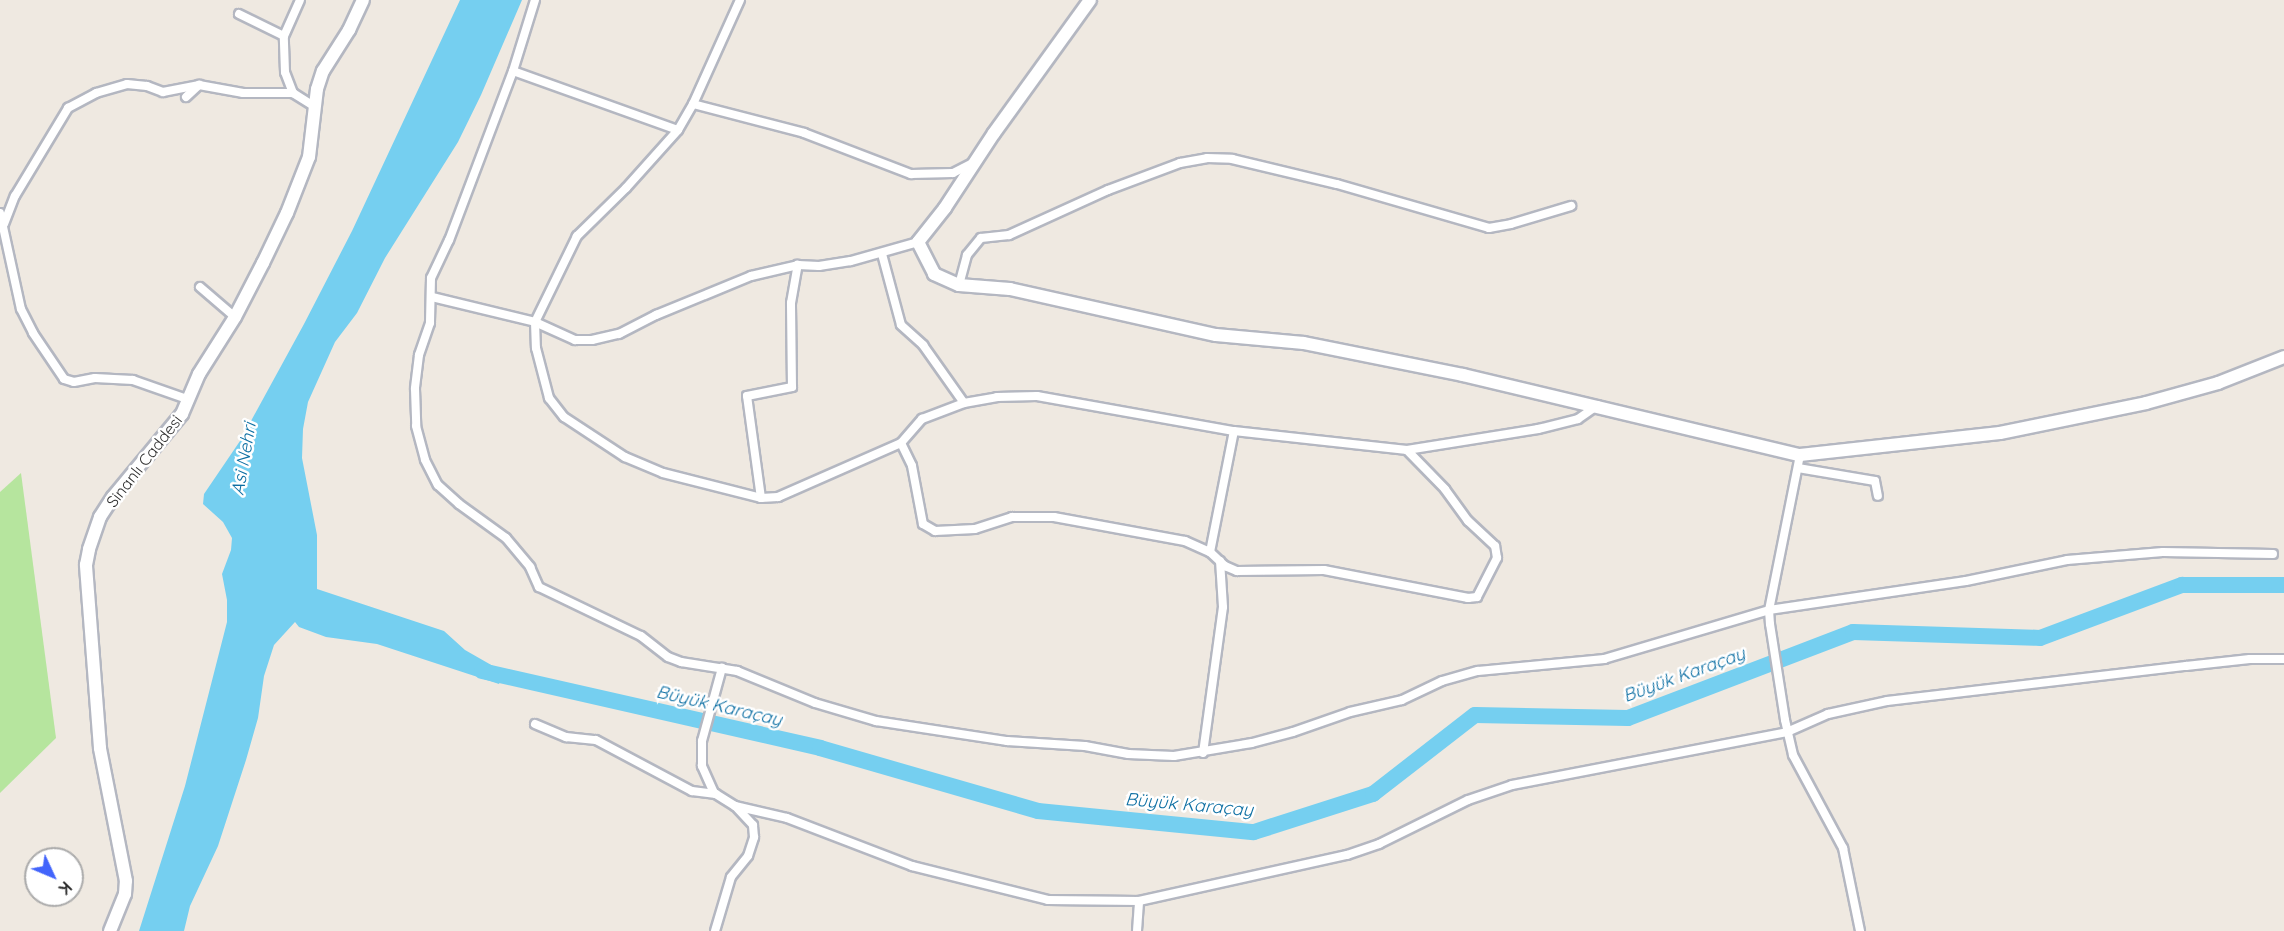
<!DOCTYPE html>
<html>
<head>
<meta charset="utf-8">
<style>
	body { margin:0 }
	#map { position:relative; width:2284px; height:931px; overflow:hidden; background:#efe9e1; font-family:Quicksand,sans-serif }
	div>[style] { position:absolute }
	.green>* { inset:0; background:#b6e59e }
	.water>* { inset:0; background:#75cff0 }
	.river>* { height:16px; margin:-8px; padding:0 8px; transform-origin:8px; border-radius:8px; background:#75cff0 }
	.roads { filter:drop-shadow(2px 0 #b4b7c1) drop-shadow(-2px 0 #b4b7c1) drop-shadow(0 2px #b4b7c1) drop-shadow(0 -2px #b4b7c1) }
	.street>* { height:8px; margin:-4px; padding:0 4px; transform-origin:4px; border-radius:4px; background:#fff }
	.secondary>* { height:12px; margin:-6px; padding:0 6px; transform-origin:6px; border-radius:6px; background:#fff }
	span { translate:-50% -50%; white-space:nowrap; text-align:center; line-height:1.15; -webkit-text-stroke:5px #fff; paint-order:stroke }
	.street-label { font-size:16px; color:#2e2e2e }
	.water-label { font-size:18px; color:#0d6fa3; font-style:italic }
	.north { position:absolute; left:24px; top:847px; width:60px; height:60px; box-sizing:border-box; background:#fff; border:2px solid #ababab; border-radius:50%; rotate:134deg; font-size:16px; font-weight:700; line-height:24px; text-align:center; color:#2e2e2e }
	.north::after { content:''; display:block; margin:auto; width:21px; height:27px; background:#4264fb; clip-path:polygon(50% 0,100% 100%,50% 72%,0 100%) }
</style>
</head>
<body>
<div id="map">
	<div class="green">
		<div style="clip-path:polygon(21px 473px,56px 738px,0 793px,0 492px)"></div>
	</div>
	<div class="water">
		<div style="clip-path:polygon(460px 0,522px 0,481px 95px,458px 142px,385px 258px,357px 313px,335px 342px,308px 402px,303px 429px,302px 458px,317px 535px,317px 589px,444px 631px,465px 650px,500px 670px,502px 677px,499px 684px,377px 644px,326px 637px,299px 627px,295px 622px,274px 645px,264px 676px,258px 718px,246px 760px,218px 846px,190px 906px,184px 931px,139px 931px,185px 786px,227px 622px,227px 600px,222px 574px,231px 550px,232px 538px,223px 522px,203px 504px,204px 494px,240px 441px,304px 324px,352px 231px)"></div>
	</div>
	<div class="river">
		<div style="left:482px;top:671px;width:347px;rotate:12.8deg"></div>
		<div style="left:820px;top:748px;width:227px;rotate:16.1deg"></div>
		<div style="left:1038px;top:811px;width:217px;rotate:5.6deg"></div>
		<div style="left:1254px;top:832px;width:125px;rotate:-17.7deg"></div>
		<div style="left:1373px;top:794px;width:129px;rotate:-37.8deg"></div>
		<div style="left:1475px;top:715px;width:153px;rotate:1.1deg"></div>
		<div style="left:1628px;top:718px;width:241px;rotate:-20.9deg"></div>
		<div style="left:1853px;top:632px;width:187px;rotate:1.8deg"></div>
		<div style="left:2040px;top:638px;width:152px;rotate:-20.5deg"></div>
		<div style="left:2182px;top:585px;width:102px"></div>
	</div>
	<div class="roads">
		<div class="street">
			<div style="left:535px;top:0;width:74px;rotate:107.2deg"></div>
			<div style="left:513px;top:71px;width:181px;rotate:110.7deg"></div>
			<div style="left:449px;top:240px;width:42px;rotate:115.3deg"></div>
			<div style="left:431px;top:278px;width:45px;rotate:91.3deg"></div>
			<div style="left:430px;top:323px;width:34px;rotate:109deg"></div>
			<div style="left:419px;top:355px;width:34px;rotate:97deg"></div>
			<div style="left:415px;top:389px;width:37px;rotate:88deg"></div>
			<div style="left:416px;top:426px;width:35px;rotate:75deg"></div>
			<div style="left:425px;top:460px;width:28px;rotate:63deg"></div>
			<div style="left:438px;top:485px;width:28px;rotate:42deg"></div>
			<div style="left:459px;top:504px;width:58px;rotate:35.9deg"></div>
			<div style="left:506px;top:538px;width:38px;rotate:50deg"></div>
			<div style="left:530px;top:567px;width:22px;rotate:66deg"></div>
			<div style="left:539px;top:587px;width:113px;rotate:25.7deg"></div>
			<div style="left:641px;top:636px;width:34px;rotate:38deg"></div>
			<div style="left:668px;top:657px;width:14px;rotate:21deg"></div>
			<div style="left:681px;top:662px;width:57px;rotate:9.1deg"></div>
			<div style="left:737px;top:671px;width:84px;rotate:22.3deg"></div>
			<div style="left:815px;top:703px;width:64px;rotate:16.4deg"></div>
			<div style="left:876px;top:721px;width:133px;rotate:8.7deg"></div>
			<div style="left:1007px;top:741px;width:78px;rotate:3.7deg"></div>
			<div style="left:1085px;top:746px;width:44px;rotate:10.5deg"></div>
			<div style="left:1128px;top:754px;width:46px;rotate:2.5deg"></div>
			<div style="left:1174px;top:756px;width:79px;rotate:-9.5deg"></div>
			<div style="left:1252px;top:743px;width:42px;rotate:-15deg"></div>
			<div style="left:1293px;top:732px;width:60px;rotate:-19.3deg"></div>
			<div style="left:1350px;top:712px;width:53px;rotate:-13deg"></div>
			<div style="left:1402px;top:700px;width:44px;rotate:-25.4deg"></div>
			<div style="left:1442px;top:681px;width:37px;rotate:-16deg"></div>
			<div style="left:1478px;top:671px;width:127px;rotate:-5.4deg"></div>
			<div style="left:1604px;top:659px;width:172px;rotate:-16.5deg"></div>
			<div style="left:1769px;top:610px;width:199px;rotate:-8.4deg"></div>
			<div style="left:1966px;top:581px;width:103px;rotate:-11.7deg"></div>
			<div style="left:2067px;top:560px;width:96px;rotate:-4.8deg"></div>
			<div style="left:2163px;top:552px;width:110px;rotate:1deg"></div>
			<div style="left:740px;top:0;width:114px;rotate:114.3deg"></div>
			<div style="left:693px;top:104px;width:30px;rotate:120deg"></div>
			<div style="left:678px;top:130px;width:78px;rotate:131.9deg"></div>
			<div style="left:626px;top:188px;width:69px;rotate:135.6deg"></div>
			<div style="left:577px;top:236px;width:96px;rotate:116deg"></div>
			<div style="left:535px;top:322px;width:26px;rotate:88deg"></div>
			<div style="left:536px;top:348px;width:52px;rotate:75.4deg"></div>
			<div style="left:549px;top:398px;width:24px;rotate:52deg"></div>
			<div style="left:564px;top:417px;width:73px;rotate:33.3deg"></div>
			<div style="left:625px;top:457px;width:41px;rotate:22.8deg"></div>
			<div style="left:663px;top:473px;width:101px;rotate:14.3deg"></div>
			<div style="left:761px;top:498px;width:17px;rotate:-3deg"></div>
			<div style="left:778px;top:497px;width:134px;rotate:-23.7deg"></div>
			<div style="left:901px;top:443px;width:32px;rotate:-49deg"></div>
			<div style="left:922px;top:419px;width:45px;rotate:-20.9deg"></div>
			<div style="left:964px;top:403px;width:34px;rotate:-10deg"></div>
			<div style="left:997px;top:397px;width:40px;rotate:-1.4deg"></div>
			<div style="left:1037px;top:396px;width:200px;rotate:10.1deg"></div>
			<div style="left:1234px;top:431px;width:174px;rotate:6.3deg"></div>
			<div style="left:1407px;top:450px;width:133px;rotate:-9.1deg"></div>
			<div style="left:1538px;top:429px;width:41px;rotate:-14deg"></div>
			<div style="left:1578px;top:419px;width:24px;rotate:-35deg"></div>
			<div style="left:239px;top:14px;width:50px;rotate:26.1deg"></div>
			<div style="left:513px;top:71px;width:175px;rotate:19.7deg"></div>
			<div style="left:293px;top:93px;width:22px;rotate:-111deg"></div>
			<div style="left:285px;top:72px;width:36px;rotate:-92deg"></div>
			<div style="left:284px;top:36px;width:39px;rotate:-66deg"></div>
			<div style="left:186px;top:97px;width:18px;rotate:-43deg"></div>
			<div style="left:199px;top:85px;width:45px;rotate:10.3deg"></div>
			<div style="left:243px;top:93px;width:50px"></div>
			<div style="left:293px;top:93px;width:26px;rotate:32deg"></div>
			<div style="left:693px;top:104px;width:115px;rotate:14.6deg"></div>
			<div style="left:804px;top:133px;width:115px;rotate:21deg"></div>
			<div style="left:911px;top:174px;width:42px;rotate:-1.4deg"></div>
			<div style="left:953px;top:173px;width:22px;rotate:-27deg"></div>
			<div style="left:0;top:213px;width:98px;rotate:77.7deg"></div>
			<div style="left:21px;top:309px;width:27px;rotate:63deg"></div>
			<div style="left:33px;top:333px;width:55px;rotate:56deg"></div>
			<div style="left:64px;top:379px;width:10px;rotate:17deg"></div>
			<div style="left:74px;top:382px;width:21px;rotate:-11deg"></div>
			<div style="left:95px;top:378px;width:38px;rotate:3deg"></div>
			<div style="left:133px;top:380px;width:57px;rotate:19.4deg"></div>
			<div style="left:4px;top:224px;width:30px;rotate:-69deg"></div>
			<div style="left:15px;top:196px;width:103px;rotate:-58.9deg"></div>
			<div style="left:68px;top:108px;width:32px;rotate:-28deg"></div>
			<div style="left:96px;top:93px;width:32px;rotate:-16deg"></div>
			<div style="left:127px;top:84px;width:20px;rotate:6deg"></div>
			<div style="left:147px;top:86px;width:17px;rotate:21deg"></div>
			<div style="left:163px;top:92px;width:37px;rotate:-11deg"></div>
			<div style="left:882px;top:254px;width:73px;rotate:75deg"></div>
			<div style="left:901px;top:325px;width:30px;rotate:42deg"></div>
			<div style="left:923px;top:345px;width:71px;rotate:54.7deg"></div>
			<div style="left:959px;top:285px;width:31px;rotate:-75deg"></div>
			<div style="left:967px;top:255px;width:22px;rotate:-51deg"></div>
			<div style="left:981px;top:238px;width:28px;rotate:-6deg"></div>
			<div style="left:1009px;top:235px;width:109px;rotate:-24.4deg"></div>
			<div style="left:1108px;top:190px;width:77px;rotate:-20.6deg"></div>
			<div style="left:1180px;top:163px;width:27px;rotate:-10deg"></div>
			<div style="left:1207px;top:158px;width:25px;rotate:2deg"></div>
			<div style="left:1232px;top:159px;width:108px;rotate:13.4deg"></div>
			<div style="left:1337px;top:184px;width:158px;rotate:16.1deg"></div>
			<div style="left:1489px;top:228px;width:22px;rotate:-10deg"></div>
			<div style="left:1511px;top:224px;width:63px;rotate:-16.7deg"></div>
			<div style="left:200px;top:287px;width:46px;rotate:40.6deg"></div>
			<div style="left:432px;top:297px;width:106px;rotate:13.6deg"></div>
			<div style="left:535px;top:322px;width:44px;rotate:24.2deg"></div>
			<div style="left:575px;top:340px;width:17px"></div>
			<div style="left:592px;top:340px;width:28px;rotate:-13deg"></div>
			<div style="left:619px;top:334px;width:42px;rotate:-27.2deg"></div>
			<div style="left:656px;top:315px;width:103px;rotate:-22.3deg"></div>
			<div style="left:751px;top:276px;width:48px;rotate:-13.2deg"></div>
			<div style="left:798px;top:265px;width:21px;rotate:3deg"></div>
			<div style="left:819px;top:266px;width:32px;rotate:-9deg"></div>
			<div style="left:851px;top:261px;width:70px;rotate:-15.8deg"></div>
			<div style="left:901px;top:443px;width:25px;rotate:64deg"></div>
			<div style="left:912px;top:466px;width:59px;rotate:79.3deg"></div>
			<div style="left:923px;top:524px;width:14px;rotate:30deg"></div>
			<div style="left:935px;top:531px;width:40px;rotate:-2.9deg"></div>
			<div style="left:975px;top:529px;width:39px;rotate:-18deg"></div>
			<div style="left:1012px;top:517px;width:42px"></div>
			<div style="left:1054px;top:517px;width:133px;rotate:10.4deg"></div>
			<div style="left:1185px;top:541px;width:27px;rotate:24deg"></div>
			<div style="left:1210px;top:552px;width:21px;rotate:43deg"></div>
			<div style="left:1225px;top:566px;width:13px;rotate:23deg"></div>
			<div style="left:1237px;top:571px;width:87px;rotate:-0.7deg"></div>
			<div style="left:1324px;top:570px;width:147px;rotate:11deg"></div>
			<div style="left:1468px;top:598px;width:9px;rotate:-6deg"></div>
			<div style="left:1477px;top:597px;width:44px;rotate:-62.9deg"></div>
			<div style="left:1497px;top:558px;width:12px;rotate:-99deg"></div>
			<div style="left:1495px;top:546px;width:37px;rotate:-137deg"></div>
			<div style="left:1468px;top:521px;width:39px;rotate:-126deg"></div>
			<div style="left:1445px;top:489px;width:54px;rotate:-134.3deg"></div>
			<div style="left:1800px;top:455px;width:158px;rotate:101.3deg"></div>
			<div style="left:1769px;top:610px;width:14px;rotate:86deg"></div>
			<div style="left:1770px;top:624px;width:97px;rotate:81.1deg"></div>
			<div style="left:1785px;top:720px;width:36px;rotate:77deg"></div>
			<div style="left:1793px;top:755px;width:106px;rotate:61.7deg"></div>
			<div style="left:1843px;top:848px;width:85px;rotate:78.4deg"></div>
			<div style="left:1798px;top:468px;width:78px;rotate:9.6deg"></div>
			<div style="left:1875px;top:481px;width:15px;rotate:79deg"></div>
			<div style="left:761px;top:498px;width:103px;rotate:-97.8deg"></div>
			<div style="left:747px;top:396px;width:46px;rotate:-11.3deg"></div>
			<div style="left:792px;top:387px;width:84px;rotate:-90.7deg"></div>
			<div style="left:791px;top:303px;width:39px;rotate:-80deg"></div>
			<div style="left:1210px;top:552px;width:123px;rotate:-78.8deg"></div>
			<div style="left:535px;top:724px;width:34px;rotate:23deg"></div>
			<div style="left:566px;top:737px;width:30px;rotate:6deg"></div>
			<div style="left:596px;top:740px;width:109px;rotate:28deg"></div>
			<div style="left:692px;top:791px;width:24px;rotate:7deg"></div>
			<div style="left:1203px;top:753px;width:147px;rotate:-82.2deg"></div>
			<div style="left:1223px;top:607px;width:46px;rotate:-93.7deg"></div>
			<div style="left:735px;top:806px;width:53px;rotate:13deg"></div>
			<div style="left:787px;top:818px;width:134px;rotate:21deg"></div>
			<div style="left:912px;top:866px;width:140px;rotate:14deg"></div>
			<div style="left:1048px;top:900px;width:91px;rotate:0.6deg"></div>
			<div style="left:1139px;top:901px;width:213px;rotate:-12.5deg"></div>
			<div style="left:1347px;top:855px;width:34px;rotate:-19deg"></div>
			<div style="left:1379px;top:844px;width:99px;rotate:-26.3deg"></div>
			<div style="left:1468px;top:800px;width:46px;rotate:-18.8deg"></div>
			<div style="left:1512px;top:785px;width:280px;rotate:-10.9deg"></div>
			<div style="left:1787px;top:732px;width:45px;rotate:-23.7deg"></div>
			<div style="left:1828px;top:714px;width:60px;rotate:-12.4deg"></div>
			<div style="left:1887px;top:701px;width:301px;rotate:-6.7deg"></div>
			<div style="left:2186px;top:666px;width:64px;rotate:-6.2deg"></div>
			<div style="left:2250px;top:659px;width:34px"></div>
			<div style="left:715px;top:931px;width:56px;rotate:-73.5deg"></div>
			<div style="left:731px;top:877px;width:27px;rotate:-51deg"></div>
			<div style="left:748px;top:856px;width:20px;rotate:-72deg"></div>
			<div style="left:754px;top:837px;width:12px;rotate:-95deg"></div>
			<div style="left:753px;top:825px;width:26px;rotate:-133deg"></div>
			<div style="left:735px;top:806px;width:25px;rotate:-148deg"></div>
			<div style="left:714px;top:793px;width:30px;rotate:-114deg"></div>
			<div style="left:702px;top:766px;width:25px;rotate:-90deg"></div>
			<div style="left:702px;top:741px;width:76px;rotate:-74.7deg"></div>
			<div style="left:1137px;top:931px;width:30px;rotate:-86deg"></div>
		</div>
		<div class="secondary">
			<div style="left:1090px;top:0;width:164px;rotate:125.8deg"></div>
			<div style="left:994px;top:133px;width:90px;rotate:123.2deg"></div>
			<div style="left:945px;top:208px;width:43px;rotate:128.5deg"></div>
			<div style="left:918px;top:242px;width:36px;rotate:63deg"></div>
			<div style="left:934px;top:274px;width:27px;rotate:24deg"></div>
			<div style="left:959px;top:285px;width:51px;rotate:4.5deg"></div>
			<div style="left:1010px;top:289px;width:211px;rotate:12.6deg"></div>
			<div style="left:1216px;top:335px;width:88px;rotate:5.2deg"></div>
			<div style="left:1304px;top:343px;width:162px;rotate:11.4deg"></div>
			<div style="left:1463px;top:375px;width:346px;rotate:13.4deg"></div>
			<div style="left:1800px;top:455px;width:201px;rotate:-6.3deg"></div>
			<div style="left:2000px;top:433px;width:149px;rotate:-11.6deg"></div>
			<div style="left:2146px;top:403px;width:75px;rotate:-15.5deg"></div>
			<div style="left:2218px;top:383px;width:71px;rotate:-21.5deg"></div>
			<div style="left:110px;top:931px;width:40px;rotate:-68deg"></div>
			<div style="left:125px;top:894px;width:13px;rotate:-86deg"></div>
			<div style="left:126px;top:881px;width:136px;rotate:-101.1deg"></div>
			<div style="left:100px;top:748px;width:184px;rotate:-94.4deg"></div>
			<div style="left:86px;top:565px;width:16px;rotate:-79deg"></div>
			<div style="left:89px;top:549px;width:34px;rotate:-71deg"></div>
			<div style="left:100px;top:517px;width:24px;rotate:-57deg"></div>
			<div style="left:113px;top:497px;width:108px;rotate:-50.3deg"></div>
			<div style="left:182px;top:414px;width:43px;rotate:-67deg"></div>
			<div style="left:199px;top:374px;width:67px;rotate:-57.7deg"></div>
			<div style="left:235px;top:317px;width:61px;rotate:-62.6deg"></div>
			<div style="left:263px;top:263px;width:55px;rotate:-64.4deg"></div>
			<div style="left:287px;top:213px;width:60px;rotate:-68.6deg"></div>
			<div style="left:309px;top:157px;width:68px;rotate:-83.3deg"></div>
			<div style="left:317px;top:89px;width:19px;rotate:-72deg"></div>
			<div style="left:323px;top:71px;width:49px;rotate:-57.6deg"></div>
			<div style="left:349px;top:30px;width:33px;rotate:-65deg"></div>
		</div>
	</div>
	<div class="street-label">
		<span style="left:144px;top:461px;rotate:-52deg">Sinanlı Caddesi</span>
	</div>
	<div class="water-label">
		<span style="left:244px;top:459px;rotate:-80deg">Asi Nehri</span>
		<span style="left:1684px;top:675px;rotate:-20deg">Büyük Karaçay</span>
		<span style="left:719px;top:706px;rotate:13deg">Büyük Karaçay</span>
		<span style="left:1189px;top:805px;rotate:5deg">Büyük Karaçay</span>
	</div>
	<div class="north">K</div>
</div>
</body>
</html>
